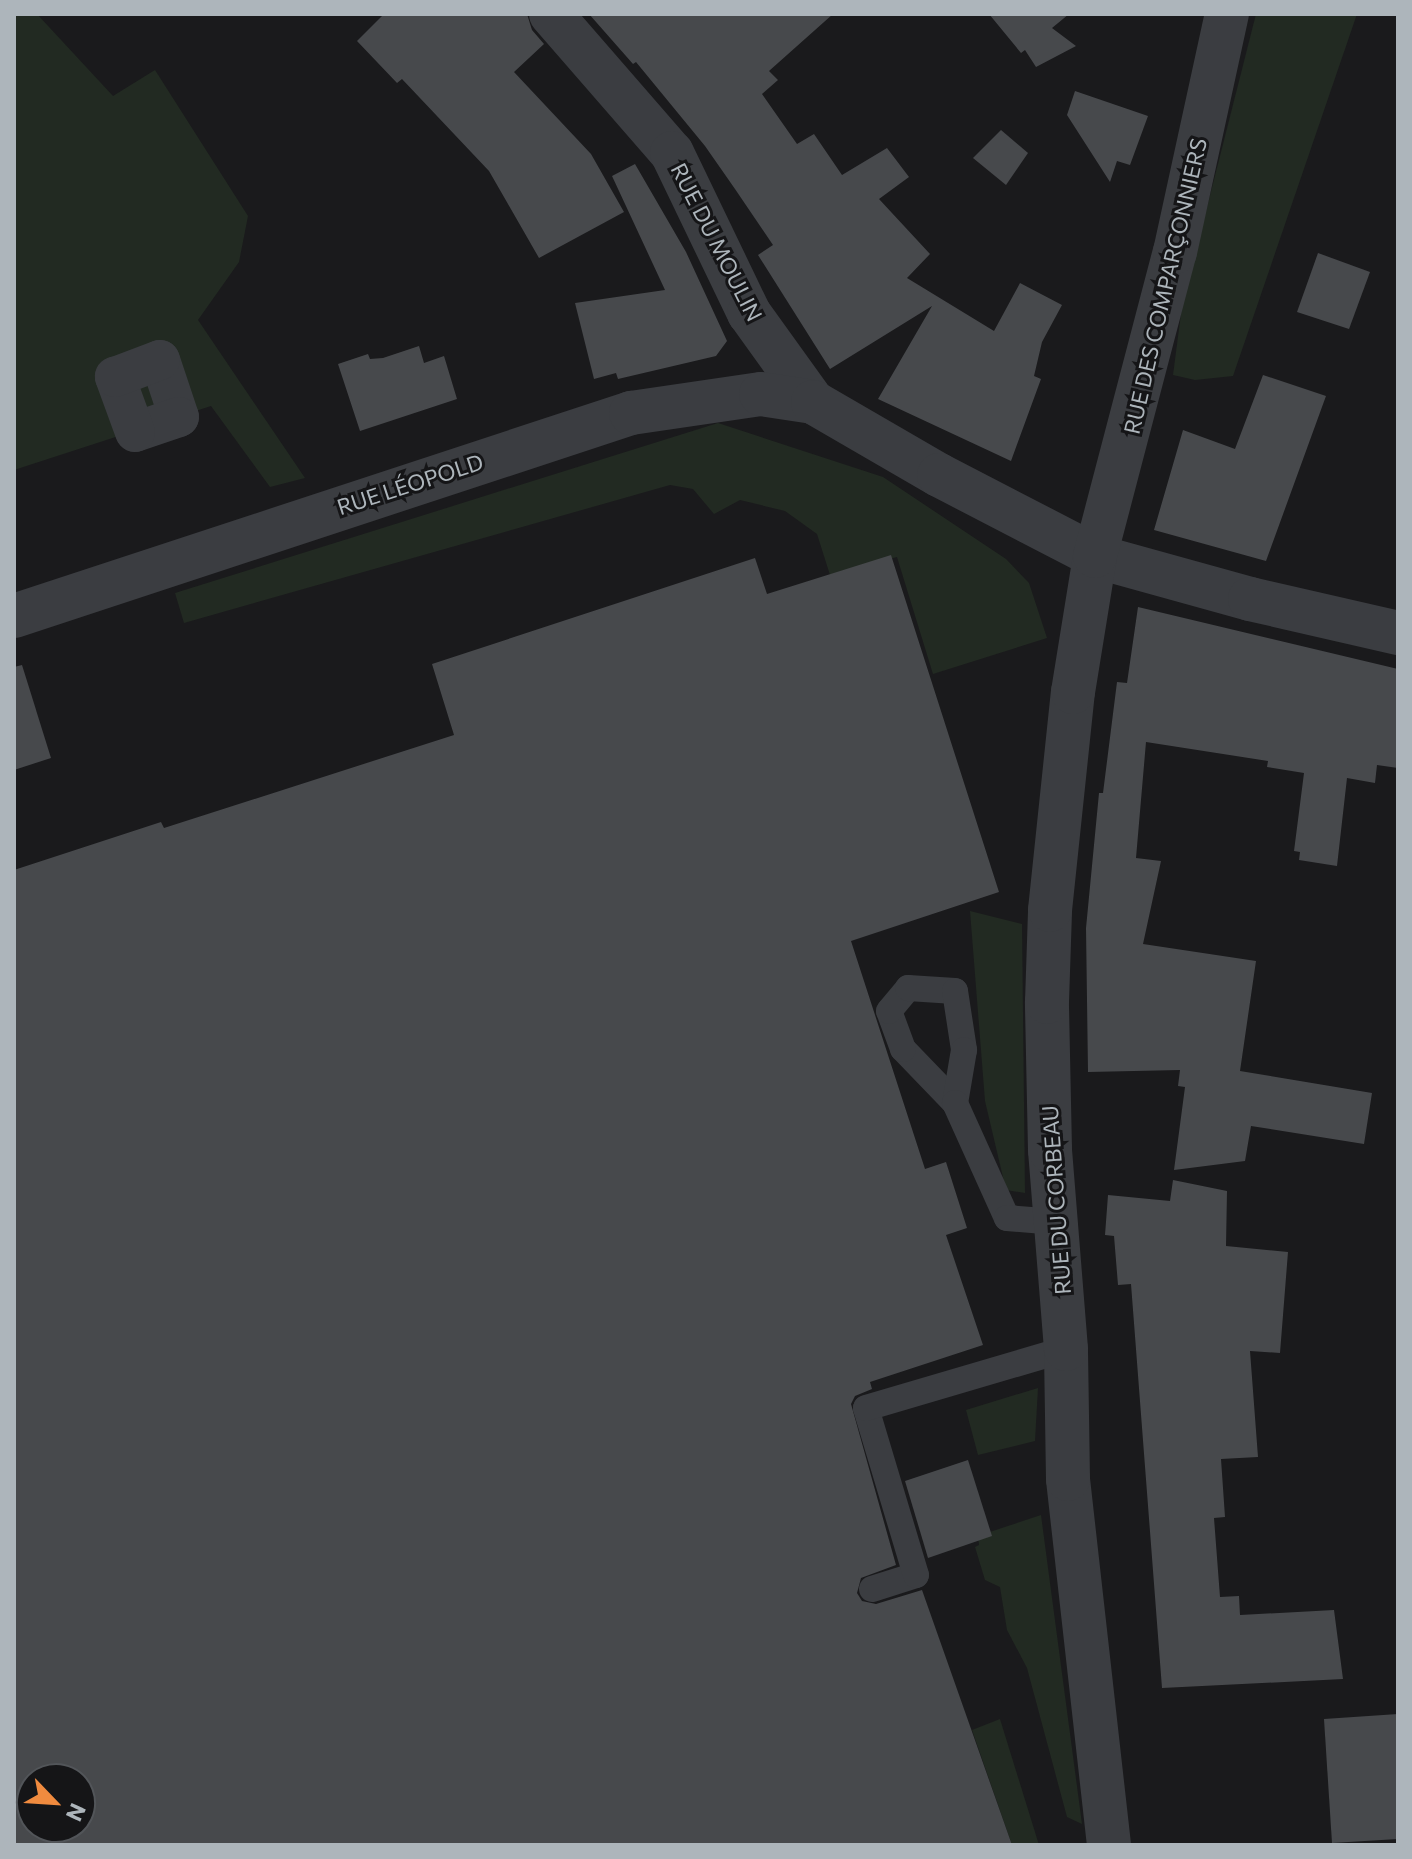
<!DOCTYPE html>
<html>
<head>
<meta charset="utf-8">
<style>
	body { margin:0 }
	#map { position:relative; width:1412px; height:1859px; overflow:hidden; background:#1a1a1c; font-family:Commissioner,sans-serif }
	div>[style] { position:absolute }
	.green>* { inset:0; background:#222a22 }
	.building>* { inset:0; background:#47494c }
	.service>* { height:26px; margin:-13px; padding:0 13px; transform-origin:13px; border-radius:13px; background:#3b3d41 }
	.pedestrian>* { height:40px; margin:-20px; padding:0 20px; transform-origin:20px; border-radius:20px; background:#3b3d41 }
	.minor>* { height:44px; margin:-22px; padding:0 22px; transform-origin:22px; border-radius:22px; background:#3b3d41 }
	.tertiary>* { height:44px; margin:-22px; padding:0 22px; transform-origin:22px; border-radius:22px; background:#3b3d41 }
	span { translate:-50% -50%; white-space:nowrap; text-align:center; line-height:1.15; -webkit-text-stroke:6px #151517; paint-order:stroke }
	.street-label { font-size:22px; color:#adb5bb }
	.frame { position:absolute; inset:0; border:16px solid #adb5bb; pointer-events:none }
	.north { position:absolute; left:16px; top:1763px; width:80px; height:80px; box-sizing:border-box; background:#151517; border:2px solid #525559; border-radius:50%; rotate:115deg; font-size:22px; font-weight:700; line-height:32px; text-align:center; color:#adb5bb }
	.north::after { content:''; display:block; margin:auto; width:28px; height:36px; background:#f08b3f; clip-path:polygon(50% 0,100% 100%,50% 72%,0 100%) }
</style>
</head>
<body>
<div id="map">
	<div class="green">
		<div style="clip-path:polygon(14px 14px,37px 14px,113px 96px,155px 70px,248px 216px,239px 262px,198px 320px,305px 478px,270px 487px,211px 406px,14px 470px)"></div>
		<div style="clip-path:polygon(1256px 14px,1357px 14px,1233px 376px,1195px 380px,1173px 375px,1182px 306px)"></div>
		<div style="clip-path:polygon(718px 423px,883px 477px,1006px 559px,1029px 583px,1047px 638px,933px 674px,897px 557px,830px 575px,817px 534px,785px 511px,740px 500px,714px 514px,693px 489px,670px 485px,184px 623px,175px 593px)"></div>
		<div style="clip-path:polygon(970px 911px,1022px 924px,1025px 1193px,1006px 1190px,985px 1101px)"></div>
		<div style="clip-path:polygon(1038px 1388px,1035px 1441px,978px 1455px,966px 1410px)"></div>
		<div style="clip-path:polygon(1041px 1515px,1082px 1824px,1067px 1817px,1027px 1668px,1007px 1630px,1000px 1587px,985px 1580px,975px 1547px,979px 1545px,978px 1536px)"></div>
		<div style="clip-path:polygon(1000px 1719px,1039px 1845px,1012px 1845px,972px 1730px)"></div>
	</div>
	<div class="building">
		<div style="clip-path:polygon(384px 14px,527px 14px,532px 30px,544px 44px,514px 72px,591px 154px,624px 212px,539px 258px,489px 171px,402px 79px,397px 83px,357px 41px)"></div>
		<div style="clip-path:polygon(589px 14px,833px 14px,769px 71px,778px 80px,762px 94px,797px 144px,814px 134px,842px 175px,887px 148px,909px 177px,879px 199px,930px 254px,907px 278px,994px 331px,1020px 283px,1062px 305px,1042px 342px,1034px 376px,1041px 379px,1011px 461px,878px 399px,932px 306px,830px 369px,758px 255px,773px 245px,735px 189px,705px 146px,636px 62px,633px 64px)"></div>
		<div style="clip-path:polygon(989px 14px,1069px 14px,1052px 28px,1076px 46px,1036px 67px,1025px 50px,1021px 53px)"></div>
		<div style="clip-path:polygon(1075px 91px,1148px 116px,1130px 165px,1117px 161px,1110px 182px,1067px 115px)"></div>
		<div style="clip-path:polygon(1001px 130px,1028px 153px,1006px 185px,973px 158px)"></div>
		<div style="clip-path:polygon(635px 164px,686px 252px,727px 341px,716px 356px,618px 379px,616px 373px,594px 379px,575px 303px,665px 290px,612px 176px)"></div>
		<div style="clip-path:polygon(1318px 253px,1370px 272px,1349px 329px,1297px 312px)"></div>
		<div style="clip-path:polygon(419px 346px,424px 363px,444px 356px,457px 399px,360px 431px,338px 364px,368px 354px,370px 359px,383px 358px)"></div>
		<div style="clip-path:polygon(1263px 375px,1326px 396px,1266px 561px,1154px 530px,1183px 430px,1235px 449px)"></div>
		<div style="clip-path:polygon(evenodd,891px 555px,999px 892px,851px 941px,925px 1169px,946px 1162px,967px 1228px,946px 1235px,983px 1345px,870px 1382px,872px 1389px,855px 1396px,851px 1404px,896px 1565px,861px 1578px,857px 1593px,862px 1601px,876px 1604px,922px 1590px,1012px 1845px,14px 1845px,14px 870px,161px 822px,164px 828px,454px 735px,432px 664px,755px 558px,767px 594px,891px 555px,32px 1779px,80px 1779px,80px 1827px,32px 1827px,32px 1779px)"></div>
		<div style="clip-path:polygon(1138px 607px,1398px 669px,1398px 768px,1377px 765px,1375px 783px,1347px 778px,1337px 866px,1299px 860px,1300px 852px,1294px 851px,1304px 773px,1267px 767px,1268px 761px,1146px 742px,1136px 858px,1161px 861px,1143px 944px,1256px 961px,1240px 1071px,1372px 1093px,1364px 1144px,1251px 1126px,1245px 1161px,1174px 1170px,1185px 1087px,1178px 1086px,1180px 1070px,1088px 1072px,1086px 928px,1099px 793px,1103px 793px,1117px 682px,1127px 683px)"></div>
		<div style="clip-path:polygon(22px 665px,51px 758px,14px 770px,14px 667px)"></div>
		<div style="clip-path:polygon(1173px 1180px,1227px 1191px,1226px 1246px,1288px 1252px,1280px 1353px,1250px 1351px,1258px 1457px,1221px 1459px,1225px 1517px,1214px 1518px,1220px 1597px,1239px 1596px,1240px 1615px,1334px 1610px,1343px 1679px,1162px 1688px,1131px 1284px,1118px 1285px,1114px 1236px,1105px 1235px,1108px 1195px,1170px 1201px)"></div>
		<div style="clip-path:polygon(968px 1460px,992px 1536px,928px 1558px,905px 1481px)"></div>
		<div style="clip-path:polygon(1398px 1714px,1398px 1839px,1332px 1843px,1324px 1719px)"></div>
	</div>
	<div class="service">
		<div style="left:955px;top:1103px;width:75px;rotate:-133.9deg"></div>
		<div style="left:903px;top:1049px;width:40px;rotate:-110.2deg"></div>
		<div style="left:889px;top:1011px;width:30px;rotate:-50deg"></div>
		<div style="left:908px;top:988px;width:47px;rotate:3.7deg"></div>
		<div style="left:955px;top:991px;width:60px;rotate:81.3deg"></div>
		<div style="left:964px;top:1050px;width:54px;rotate:99.6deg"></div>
		<div style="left:955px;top:1103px;width:126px;rotate:65.7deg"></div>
		<div style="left:1007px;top:1218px;width:49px;rotate:4.7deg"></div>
		<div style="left:872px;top:1589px;width:46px;rotate:-17.7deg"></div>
		<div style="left:916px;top:1575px;width:174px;rotate:-106.7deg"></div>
		<div style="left:866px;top:1408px;width:209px;rotate:-16.4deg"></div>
	</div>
	<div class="pedestrian">
		<div style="left:160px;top:360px;width:60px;rotate:71.6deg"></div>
		<div style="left:179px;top:417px;width:46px;rotate:161.2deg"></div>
		<div style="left:135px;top:432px;width:59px;rotate:-110deg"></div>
		<div style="left:115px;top:377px;width:48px;rotate:-20.7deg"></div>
	</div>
	<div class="minor">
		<div style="left:551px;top:14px;width:184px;rotate:49deg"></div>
		<div style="left:672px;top:153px;width:178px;rotate:64.3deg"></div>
		<div style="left:749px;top:313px;width:110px;rotate:54.3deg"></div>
		<div style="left:14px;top:616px;width:650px;rotate:-18.21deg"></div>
		<div style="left:631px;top:413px;width:131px;rotate:-8.3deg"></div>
		<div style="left:761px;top:394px;width:53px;rotate:8.7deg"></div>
		<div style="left:813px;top:402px;width:146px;rotate:30.1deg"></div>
		<div style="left:939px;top:475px;width:176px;rotate:27.4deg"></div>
		<div style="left:1095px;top:556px;width:161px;rotate:15.5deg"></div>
		<div style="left:1250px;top:599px;width:152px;rotate:12.9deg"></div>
	</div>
	<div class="tertiary">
		<div style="left:1109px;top:1845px;width:368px;rotate:-96.4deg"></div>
		<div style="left:1068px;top:1479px;width:130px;rotate:-90.9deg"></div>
		<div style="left:1066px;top:1349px;width:200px;rotate:-94.6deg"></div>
		<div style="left:1050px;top:1150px;width:148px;rotate:-91.2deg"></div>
		<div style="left:1047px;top:1002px;width:92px;rotate:-88.1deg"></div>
		<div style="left:1050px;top:910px;width:219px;rotate:-84deg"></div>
		<div style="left:1073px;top:692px;width:138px;rotate:-80.8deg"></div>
		<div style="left:1095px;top:556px;width:314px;rotate:-75.3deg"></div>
		<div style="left:1175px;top:252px;width:244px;rotate:-77.7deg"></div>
	</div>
	<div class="street-label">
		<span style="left:717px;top:242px;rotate:63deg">RUE DU MOULIN</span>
		<span style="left:1165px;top:286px;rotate:-77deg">RUE DES COMPARÇONNIERS</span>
		<span style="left:410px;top:484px;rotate:-18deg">RUE LÉOPOLD</span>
		<span style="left:1056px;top:1200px;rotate:-94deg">RUE DU CORBEAU</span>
	</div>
	<div class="frame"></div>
	<div class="north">N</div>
</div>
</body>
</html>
